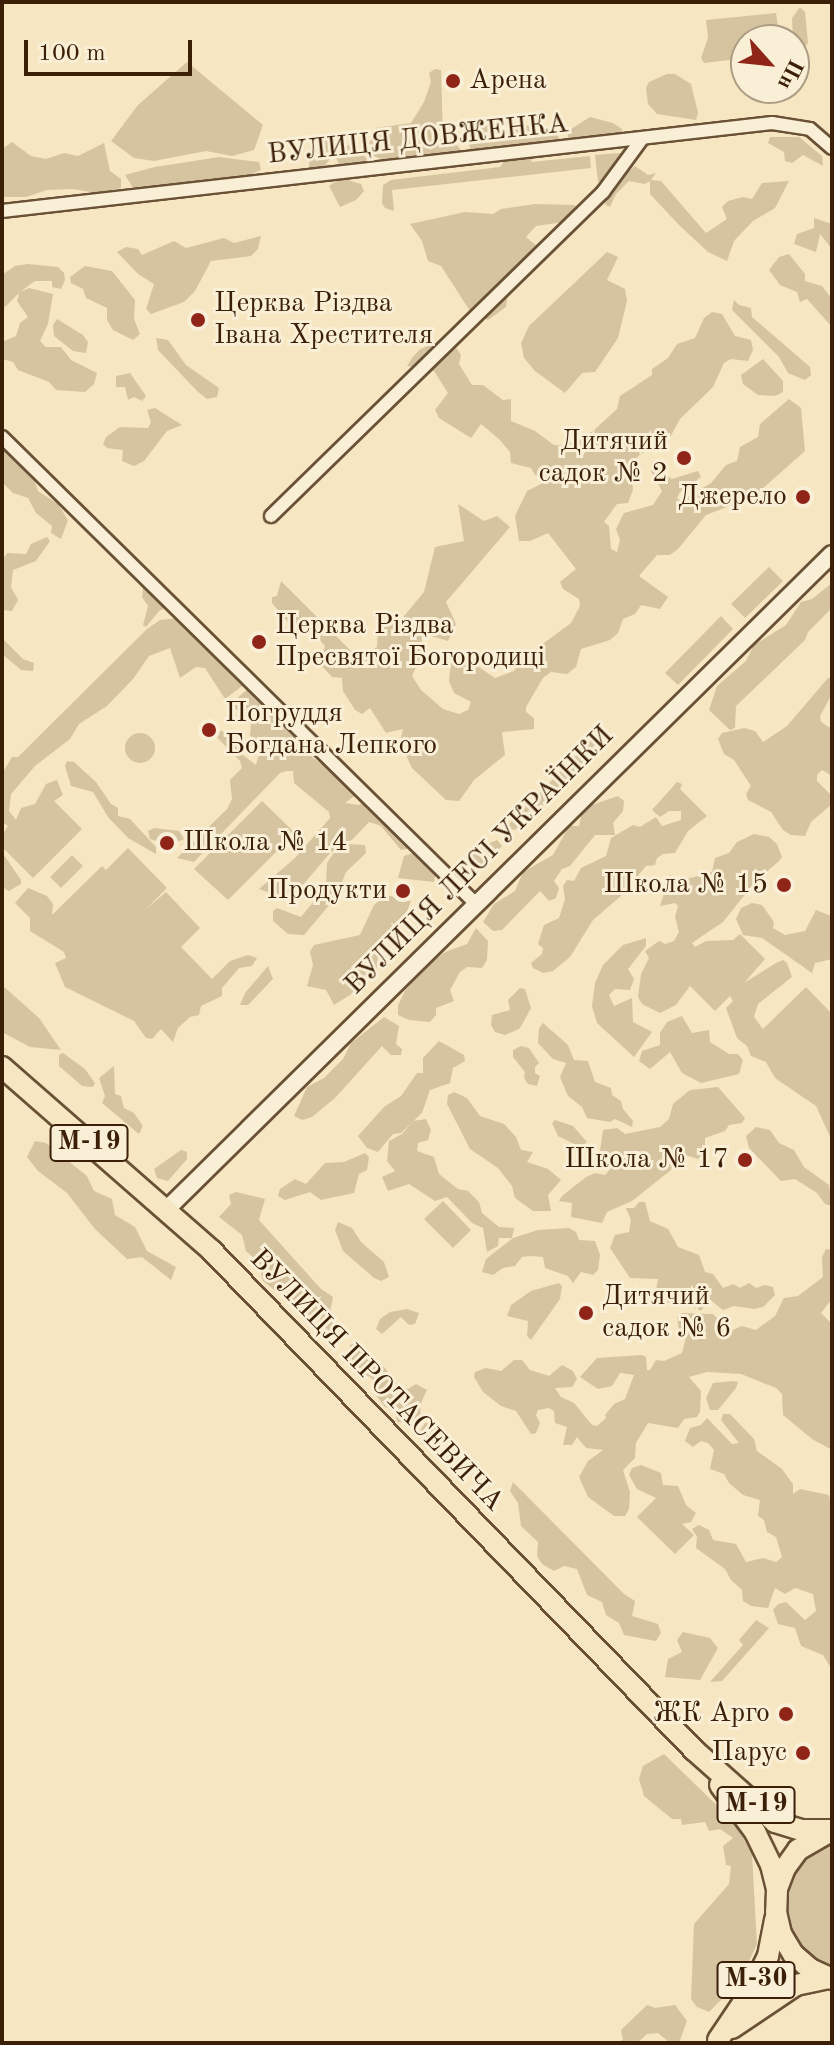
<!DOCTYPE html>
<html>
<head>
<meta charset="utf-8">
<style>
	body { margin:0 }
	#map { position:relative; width:834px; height:2045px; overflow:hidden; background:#f6e6c1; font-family:"Old Standard TT",serif }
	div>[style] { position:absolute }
	.green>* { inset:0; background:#d6c4a1 }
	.round { border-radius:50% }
	.roads { filter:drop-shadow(2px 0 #6a5136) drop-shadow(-2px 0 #6a5136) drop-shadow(0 2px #6a5136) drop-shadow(0 -2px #6a5136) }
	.minor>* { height:12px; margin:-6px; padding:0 6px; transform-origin:6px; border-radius:6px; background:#f9efd7 }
	.secondary>* { height:16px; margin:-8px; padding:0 8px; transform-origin:8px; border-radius:8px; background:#f9efd7 }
	.trunk>* { height:20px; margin:-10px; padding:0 10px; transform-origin:10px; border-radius:10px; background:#f6e6c1 }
	.dots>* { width:22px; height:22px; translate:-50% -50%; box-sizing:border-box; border:4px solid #f9efd7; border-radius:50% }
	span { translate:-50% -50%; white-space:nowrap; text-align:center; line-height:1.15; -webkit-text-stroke:6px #f9efd7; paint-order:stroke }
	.shield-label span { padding:2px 6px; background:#f9efd7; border:2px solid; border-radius:6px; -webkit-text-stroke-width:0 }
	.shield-label { font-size:26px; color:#3c1f07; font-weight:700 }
	.poi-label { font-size:28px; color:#3c1f07 }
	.left { translate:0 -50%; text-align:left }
	.right { translate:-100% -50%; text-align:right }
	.street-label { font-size:28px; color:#3c1f07 }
	.frame { position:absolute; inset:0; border:4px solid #3c1f07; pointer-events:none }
	.north { position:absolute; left:730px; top:24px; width:80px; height:80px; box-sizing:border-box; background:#f9efd7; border:2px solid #ad9c84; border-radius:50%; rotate:117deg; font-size:22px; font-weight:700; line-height:32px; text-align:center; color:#3c1f07 }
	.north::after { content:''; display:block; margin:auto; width:28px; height:36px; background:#8f2418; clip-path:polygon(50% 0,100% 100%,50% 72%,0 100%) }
	.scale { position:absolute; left:24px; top:40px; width:168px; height:36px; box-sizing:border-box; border:4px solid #3c1f07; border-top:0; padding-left:10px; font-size:24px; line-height:28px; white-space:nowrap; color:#3c1f07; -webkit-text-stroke:6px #f9efd7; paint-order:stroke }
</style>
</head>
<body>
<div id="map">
	<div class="green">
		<div style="clip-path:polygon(800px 7px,805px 12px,808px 43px,802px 51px,797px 49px,793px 40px,792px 18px)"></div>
		<div style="clip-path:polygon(776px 13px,780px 40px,746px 40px,746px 58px,704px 63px,701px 58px,708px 38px,706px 20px)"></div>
		<div style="clip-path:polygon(187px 62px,263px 125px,254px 150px,232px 156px,206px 151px,154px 161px,134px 158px,111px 141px,138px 105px)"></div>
		<div style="clip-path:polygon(435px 69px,441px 70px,443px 137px,458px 146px,461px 151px,458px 157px,446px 152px,386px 160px,373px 156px,369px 144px,376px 128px,411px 123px,424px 102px,431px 82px,429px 73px)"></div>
		<div style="clip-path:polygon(667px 74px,675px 74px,691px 84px,698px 113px,696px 120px,657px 114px,648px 104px,646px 88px,649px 82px)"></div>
		<div style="clip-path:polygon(590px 117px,613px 123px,622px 129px,622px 137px,568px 138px,568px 131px)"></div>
		<div style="clip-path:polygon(502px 120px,515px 125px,522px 123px,539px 131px,552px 127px,561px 141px,502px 146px,493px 153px,471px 151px,466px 133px)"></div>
		<div style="clip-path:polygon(326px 133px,336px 140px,336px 149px,320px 174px,314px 175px,309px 167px,310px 141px)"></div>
		<div style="clip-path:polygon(770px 137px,799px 137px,822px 156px,823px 166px,803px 155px,792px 163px,785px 161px,784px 152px,768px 143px)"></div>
		<div style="clip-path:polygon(12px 142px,31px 156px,46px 159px,64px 153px,78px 156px,104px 143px,110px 171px,121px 179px,121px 188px,98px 193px,72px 189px,47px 190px,26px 197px,2px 197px,2px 149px)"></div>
		<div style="clip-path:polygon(349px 145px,361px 151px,367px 159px,364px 165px,340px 166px,336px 158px,339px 149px)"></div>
		<div style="clip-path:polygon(585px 148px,586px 151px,532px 158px,531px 162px,590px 156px,591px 168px,392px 190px,394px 211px,385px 208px,382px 203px,383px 185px,391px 180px,500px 167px,504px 161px,383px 173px)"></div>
		<div style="clip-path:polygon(620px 153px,621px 157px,605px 180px,598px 182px,595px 155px)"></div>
		<div style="clip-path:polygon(219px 157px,259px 162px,261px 170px,243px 178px,150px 189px,133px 188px,125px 175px,155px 167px)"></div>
		<div style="clip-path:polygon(635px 166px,648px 175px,656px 173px,651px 180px,661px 181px,706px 233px,727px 219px,722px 207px,728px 201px,743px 197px,752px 199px,762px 183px,789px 181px,775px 208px,753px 221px,734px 241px,727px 261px,708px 252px,679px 225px,650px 194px,650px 181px,645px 184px,629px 181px,616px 194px,610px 207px,606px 205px,604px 200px,609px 188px)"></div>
		<div style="clip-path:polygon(341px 178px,361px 184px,364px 191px,356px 200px,340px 207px,329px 186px)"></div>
		<div style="clip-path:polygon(535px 204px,575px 205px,577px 213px,564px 222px,536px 226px,526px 237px,538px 247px,508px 292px,506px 307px,488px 320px,470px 311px,441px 266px,428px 261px,422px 241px,410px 224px,465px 212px,493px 214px,501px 209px)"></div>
		<div style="clip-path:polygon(814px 218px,832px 224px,832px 249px,820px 234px,816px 252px,794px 244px,797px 234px,814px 228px)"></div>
		<div style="clip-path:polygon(261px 236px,258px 249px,251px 256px,211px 261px,195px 291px,184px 302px,151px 314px,146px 309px,154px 284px,138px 274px,117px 252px,126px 247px,138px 249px,142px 255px,174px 241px,186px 248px,224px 238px,234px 243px)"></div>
		<div style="clip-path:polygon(607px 252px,618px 257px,607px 280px,625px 289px,627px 301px,618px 338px,595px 372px,582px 373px,565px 393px,535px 371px,524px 358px,521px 343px,529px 326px)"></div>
		<div style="clip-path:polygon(789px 254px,805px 274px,805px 281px,822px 286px,832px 299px,832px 327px,807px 299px,800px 302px,797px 292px,780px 285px,769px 270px,779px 257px)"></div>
		<div style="clip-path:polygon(28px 264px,58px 267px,64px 273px,65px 280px,61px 289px,52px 287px,52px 281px,35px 281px,20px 292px,29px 288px,53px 294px,48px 324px,40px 341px,46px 347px,61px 347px,71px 360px,97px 373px,94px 384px,85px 392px,56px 390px,49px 382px,18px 370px,13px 362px,2px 359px,2px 342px,16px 336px,20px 323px,28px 317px,17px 301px,19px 293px,5px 307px,2px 304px,2px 275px,15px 266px)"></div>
		<div style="clip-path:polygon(85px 266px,112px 271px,135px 300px,134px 319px,140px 334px,133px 340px,113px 330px,107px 320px,107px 308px,86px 298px,83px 289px,71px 283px,70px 277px)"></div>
		<div style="clip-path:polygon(734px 300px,739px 305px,751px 308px,752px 317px,810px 367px,811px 375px,805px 380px,788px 373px,779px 357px,732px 310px)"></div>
		<div style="clip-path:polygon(712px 312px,722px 314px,735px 336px,751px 340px,753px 350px,748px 361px,731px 359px,724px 363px,713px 387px,680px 419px,669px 439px,660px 439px,630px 463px,633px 490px,628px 503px,617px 504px,604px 522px,609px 526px,611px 549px,617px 552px,620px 540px,616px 529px,624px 513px,653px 505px,662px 491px,651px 471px,654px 467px,672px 479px,698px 471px,701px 477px,680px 492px,677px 498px,680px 501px,711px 483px,726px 465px,737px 461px,740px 447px,758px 437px,760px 424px,789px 399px,801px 408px,805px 451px,753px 497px,706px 515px,678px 549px,670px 555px,657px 555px,639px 576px,668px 597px,660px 609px,641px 605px,635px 614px,623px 619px,618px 633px,610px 640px,581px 649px,576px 667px,567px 674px,551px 672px,543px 678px,526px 707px,526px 712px,534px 718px,534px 729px,502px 732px,505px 755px,474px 780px,459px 801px,446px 800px,412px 768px,400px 742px,403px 729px,386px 733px,370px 708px,362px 714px,355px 710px,343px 691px,342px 678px,332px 677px,320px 664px,325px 646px,304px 622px,299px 629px,292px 627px,272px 603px,272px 597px,277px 596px,281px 581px,356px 656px,365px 655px,377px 647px,378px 630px,400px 621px,424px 592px,435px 547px,464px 541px,458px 504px,484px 521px,497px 516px,510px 527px,446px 602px,456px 624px,448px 641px,421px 633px,423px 652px,412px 676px,421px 690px,443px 709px,459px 714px,468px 710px,471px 702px,454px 693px,449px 681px,451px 660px,461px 655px,495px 678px,514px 671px,521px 660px,571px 623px,580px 606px,579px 599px,563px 589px,560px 582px,576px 569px,548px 533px,530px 541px,519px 541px,515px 516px,527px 491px,545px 482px,543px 478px,535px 475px,531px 468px,511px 463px,510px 452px,500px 440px,481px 424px,471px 438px,439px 418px,435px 410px,448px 393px,434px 371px,407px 366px,412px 358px,419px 350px,434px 343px,455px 346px,461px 355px,459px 364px,472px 385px,483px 385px,503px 400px,511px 399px,511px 421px,535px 431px,554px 445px,564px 446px,593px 431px,617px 409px,620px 396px,652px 375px,652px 369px,668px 358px,677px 344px,695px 338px,704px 318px)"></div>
		<div style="clip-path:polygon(57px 319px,83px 335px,88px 342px,86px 353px,73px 351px,54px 336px,53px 325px)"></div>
		<div style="clip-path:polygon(156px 338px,168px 340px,186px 365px,219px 388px,217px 397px,207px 399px,197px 391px,158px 350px)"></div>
		<div style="clip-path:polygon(763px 359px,783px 381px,783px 392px,775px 396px,758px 395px,743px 384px,741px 375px)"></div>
		<div style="clip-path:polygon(130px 373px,146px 396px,142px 401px,134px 397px,128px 400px,125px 387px,116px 387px,116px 376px)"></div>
		<div style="clip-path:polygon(155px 408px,182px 425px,167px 431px,144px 461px,134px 466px,122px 461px,123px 450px,107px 448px,103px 444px,106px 437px,120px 427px,148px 428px,151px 422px,147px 410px)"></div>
		<div style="clip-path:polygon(2px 443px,22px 469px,33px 476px,38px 491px,58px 504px,68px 520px,61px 539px,51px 533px,52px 526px,36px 513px,28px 498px,13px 493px,2px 482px)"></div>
		<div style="clip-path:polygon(47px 537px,50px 541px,36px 561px,13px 570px,11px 587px,18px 600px,12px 611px,2px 610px,2px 561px,7px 553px,26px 554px,31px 544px)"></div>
		<div style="clip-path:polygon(769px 567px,783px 581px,745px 618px,731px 604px)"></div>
		<div style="clip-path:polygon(832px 583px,832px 608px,808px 632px,805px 640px,736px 706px,735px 728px,730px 730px,709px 710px,717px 686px,746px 661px,754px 645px,786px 625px,801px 602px,812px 599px)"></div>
		<div style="clip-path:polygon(143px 588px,154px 589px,168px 607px,159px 611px,146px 627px,143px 625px,148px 606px,142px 597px)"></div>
		<div style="clip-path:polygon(721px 616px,733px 629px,678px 685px,665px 673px)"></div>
		<div style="clip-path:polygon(180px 618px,245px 684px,225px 699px,205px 668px,196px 667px,180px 678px,170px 648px,149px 656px,133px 679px,107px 706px,79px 724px,70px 739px,35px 766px,11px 794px,9px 811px,16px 820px,21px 808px,35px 804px,46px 784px,57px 780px,63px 795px,54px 801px,82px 829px,33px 878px,2px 847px,2px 835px,8px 826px,2px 822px,2px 774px,12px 757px,18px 757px,147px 629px,160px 620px)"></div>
		<div style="clip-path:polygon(2px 638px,23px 659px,34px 663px,33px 671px,21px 670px,2px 654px)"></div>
		<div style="clip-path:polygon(828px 678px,832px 678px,832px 694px,820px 716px,821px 722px,832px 729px,832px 776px,822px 770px,817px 775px,817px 781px,832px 796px,832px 804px,811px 822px,805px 836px,791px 835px,783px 830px,771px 812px,748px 800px,746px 794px,751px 786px,734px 760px,724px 754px,718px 739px,722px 733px,744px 728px,755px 731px,763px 742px,787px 726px)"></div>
		<div style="clip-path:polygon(251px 686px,262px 694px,258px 702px,269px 697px,292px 731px,300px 739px,309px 741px,315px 751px,312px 757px,324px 766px,332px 763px,357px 794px,345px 803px,359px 805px,364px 801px,408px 841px,407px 849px,401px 850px,381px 826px,369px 822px,353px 839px,331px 852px,302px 886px,281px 897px,259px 889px,295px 858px,330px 818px,329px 812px,294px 783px,293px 771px,287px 771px,280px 773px,194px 862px,177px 858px,227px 809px,232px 799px,230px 780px,242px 768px,240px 761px,209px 729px,213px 727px,230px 735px,239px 752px,256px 765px,261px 746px,268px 745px,265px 736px,262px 741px,250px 736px,251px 723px,241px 724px,240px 713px,231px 704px)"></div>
		<div style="clip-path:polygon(603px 728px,609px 741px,599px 753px,551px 796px,521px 830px,504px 829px)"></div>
		<div class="round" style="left:125px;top:733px;width:30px;height:30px"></div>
		<div style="clip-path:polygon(67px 761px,74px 762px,96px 782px,111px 804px,118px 808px,118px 816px,130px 819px,156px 847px,156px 854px,128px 838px,108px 817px,93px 792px,71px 786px,65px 766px)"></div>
		<div style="clip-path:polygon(677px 782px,682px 784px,680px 789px,707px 816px,688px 831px,675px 853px,663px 854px,657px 858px,655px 865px,646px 866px,621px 896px,593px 920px,570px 957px,553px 971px,543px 973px,533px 968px,531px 963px,542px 954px,543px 948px,538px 944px,544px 925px,559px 918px,565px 899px,563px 886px,567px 880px,574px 881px,581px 868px,606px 856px,611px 838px,633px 825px,640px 827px,656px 817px,662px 826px,681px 820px,681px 811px,669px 811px,660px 817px,652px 810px)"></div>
		<div style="clip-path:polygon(618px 796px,624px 801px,623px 811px,613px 823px,615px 835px,595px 835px,570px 866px,562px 869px,554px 881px,559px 888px,556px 898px,549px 901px,540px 891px,502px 930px,493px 931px,483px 922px,494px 904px,515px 891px,523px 872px,553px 855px,569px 826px,579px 826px,583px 808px)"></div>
		<div style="clip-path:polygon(262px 801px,295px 833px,228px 900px,194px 869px)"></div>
		<div style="clip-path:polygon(154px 828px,179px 831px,184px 839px,170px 845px,150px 839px,148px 831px)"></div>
		<div style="clip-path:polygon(754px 834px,769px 837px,777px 844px,782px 857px,779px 861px,755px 882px,723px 922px,692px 943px,695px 947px,706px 941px,733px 940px,740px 934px,765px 959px,744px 983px,776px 963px,783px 960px,787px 963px,792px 977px,758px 1004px,754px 1017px,763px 1029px,806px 987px,832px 1014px,832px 1141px,816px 1106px,775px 1078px,766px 1062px,751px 1056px,747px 1046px,737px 1038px,726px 1008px,733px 1001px,730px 996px,715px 1011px,690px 986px,676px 1005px,660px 1013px,642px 1004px,638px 997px,641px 974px,649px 958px,645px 951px,659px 941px,665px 944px,674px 941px,679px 932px,675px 917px,678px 906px,675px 903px,660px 906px,670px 875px,680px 881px,712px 872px,715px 858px,729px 853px,737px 842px)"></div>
		<div style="clip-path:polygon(497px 840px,502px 846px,485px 866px,460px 883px,457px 878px,462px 865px,478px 848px)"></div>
		<div style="clip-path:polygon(345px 844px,365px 845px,366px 853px,346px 872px,336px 897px,304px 935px,288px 934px,273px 921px,273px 911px,277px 908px,301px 917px,326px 886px,327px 863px,337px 848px)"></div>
		<div style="clip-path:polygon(128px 848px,167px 888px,145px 910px,166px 892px,200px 928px,181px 947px,212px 979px,208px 983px,230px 961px,248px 955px,257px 958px,252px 966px,239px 968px,222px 988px,222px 996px,201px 1006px,199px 1015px,190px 1017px,178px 1028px,173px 1042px,161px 1029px,152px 1039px,146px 1038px,134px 1021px,65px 987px,55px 963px,66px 958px,64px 952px,30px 931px,30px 918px,15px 903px,28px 888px,47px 896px,53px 904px,52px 915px,102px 866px,106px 870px)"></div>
		<div style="clip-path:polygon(2px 852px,21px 880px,21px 884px,9px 891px,2px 887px)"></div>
		<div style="clip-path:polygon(416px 852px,436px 870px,434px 882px,398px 878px,404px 856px)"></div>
		<div style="clip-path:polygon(72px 855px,83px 866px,61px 888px,50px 877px)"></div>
		<div style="clip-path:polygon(386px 895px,411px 901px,406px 914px,379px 940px,377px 969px,358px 990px,334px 1005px,326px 990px,307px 986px,313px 965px,310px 952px,314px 945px,360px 935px,374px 905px)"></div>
		<div style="clip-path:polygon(752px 903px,762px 905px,774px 922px,773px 928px,785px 935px,805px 931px,816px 910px,831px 916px,832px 959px,815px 963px,812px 973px,762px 938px,743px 935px,736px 919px,741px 908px)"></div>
		<div style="clip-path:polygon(476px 928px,488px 941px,487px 960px,482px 968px,467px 967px,460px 972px,450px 990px,454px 1001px,436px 1008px,436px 1015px,430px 1022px,409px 1020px,398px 1015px,398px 1005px,405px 991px,419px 972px,445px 952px,467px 944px)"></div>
		<div style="clip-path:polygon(646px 938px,646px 946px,628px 969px,634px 979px,630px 990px,615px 989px,609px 995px,614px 1006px,632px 998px,633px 1022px,652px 1032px,634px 1057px,597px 1023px,592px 1006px,595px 983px,603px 965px,623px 945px)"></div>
		<div style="clip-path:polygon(268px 966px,273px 979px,248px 1005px,240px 1005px,245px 993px)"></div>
		<div style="clip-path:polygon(2px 985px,39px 1018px,61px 1050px,30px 1047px,2px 1032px)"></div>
		<div style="clip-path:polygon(520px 988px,525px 989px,531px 1008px,523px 1023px,519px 1029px,505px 1035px,495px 1032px,491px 1025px,492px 1015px,510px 1010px,508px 1000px)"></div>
		<div style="clip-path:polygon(682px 1016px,692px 1033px,709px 1030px,710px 1042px,729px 1054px,738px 1054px,743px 1060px,739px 1074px,701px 1083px,682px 1073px,670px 1052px,650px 1069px,639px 1061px,642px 1051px,660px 1045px,660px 1033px,667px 1022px)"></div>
		<div style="clip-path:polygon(384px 1017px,399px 1026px,396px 1044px,402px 1049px,401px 1055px,391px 1055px,382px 1046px,335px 1098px,312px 1117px,302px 1120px,294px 1116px,307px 1087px,324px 1078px,343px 1059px,351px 1043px)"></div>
		<div style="clip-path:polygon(543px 1023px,568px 1045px,574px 1060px,588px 1061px,595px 1082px,611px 1088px,612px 1095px,621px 1101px,623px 1109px,633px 1121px,632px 1127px,615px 1119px,610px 1122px,587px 1118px,582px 1107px,568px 1096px,560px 1077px,566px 1063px,553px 1059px,538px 1043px,539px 1028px)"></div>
		<div style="clip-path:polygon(439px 1041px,464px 1055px,465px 1061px,453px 1068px,450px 1083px,430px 1090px,422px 1113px,401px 1133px,393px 1134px,378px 1152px,367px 1148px,358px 1136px,384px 1107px,401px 1096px,417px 1073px,423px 1073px,423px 1058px)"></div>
		<div style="clip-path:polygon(521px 1046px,529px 1048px,539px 1063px,535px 1067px,535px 1073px,540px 1076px,537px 1086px,528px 1084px,524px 1078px,525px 1072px,513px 1057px,513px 1050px)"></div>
		<div style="clip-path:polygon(63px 1053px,85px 1069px,95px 1083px,93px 1087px,82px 1086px,59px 1066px,59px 1055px)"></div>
		<div style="clip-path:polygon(114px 1066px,115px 1094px,121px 1096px,124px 1108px,134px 1113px,143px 1126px,139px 1134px,102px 1103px,105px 1096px,99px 1078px)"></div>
		<div style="clip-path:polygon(718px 1087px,745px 1118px,742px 1123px,729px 1125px,725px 1131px,705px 1138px,705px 1151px,698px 1159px,685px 1155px,675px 1158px,671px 1170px,632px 1201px,607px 1212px,602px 1223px,571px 1217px,572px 1203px,559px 1201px,562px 1196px,586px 1177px,595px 1173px,605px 1175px,618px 1160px,600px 1151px,603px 1130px,617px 1128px,625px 1134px,660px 1127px,669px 1119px,673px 1104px,690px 1090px)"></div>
		<div style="clip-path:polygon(454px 1092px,467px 1098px,480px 1116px,504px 1124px,516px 1137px,521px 1150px,533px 1152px,527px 1162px,548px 1169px,561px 1180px,548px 1195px,551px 1211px,533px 1211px,515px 1198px,512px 1186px,498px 1168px,470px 1149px,447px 1104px,448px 1095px)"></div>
		<div style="clip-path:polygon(426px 1119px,431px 1130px,428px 1140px,418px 1143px,417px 1151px,434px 1157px,439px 1174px,458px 1189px,468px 1191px,479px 1202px,482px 1213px,499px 1227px,514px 1228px,512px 1238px,499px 1238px,498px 1246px,487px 1252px,483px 1228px,472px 1223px,447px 1197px,435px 1201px,409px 1184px,388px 1191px,382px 1177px,395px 1171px,387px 1161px,389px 1141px,402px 1134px,413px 1121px)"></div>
		<div style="clip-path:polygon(555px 1120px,573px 1126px,587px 1142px,580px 1147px,558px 1136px,552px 1123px)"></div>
		<div style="clip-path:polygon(756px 1127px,770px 1130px,779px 1143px,794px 1150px,804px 1167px,829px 1185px,832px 1206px,825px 1204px,817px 1193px,795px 1179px,781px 1181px,749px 1148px,746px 1136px)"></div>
		<div style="clip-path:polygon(35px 1141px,46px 1143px,87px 1176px,94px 1191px,112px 1199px,115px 1215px,135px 1227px,147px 1251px,176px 1267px,171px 1280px,142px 1257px,127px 1259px,95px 1229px,67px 1193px,38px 1171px,27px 1157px)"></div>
		<div style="clip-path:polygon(181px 1150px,187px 1152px,187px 1159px,168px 1181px,157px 1178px,154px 1169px)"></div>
		<div style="clip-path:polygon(365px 1153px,369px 1157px,367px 1170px,359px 1174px,354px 1193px,321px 1200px,310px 1192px,285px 1200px,278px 1196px,280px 1189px,295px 1179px,306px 1184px,325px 1163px,344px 1162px)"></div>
		<div style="clip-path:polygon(236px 1192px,265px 1199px,259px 1220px,321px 1289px,333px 1297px,330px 1312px,334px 1324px,328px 1339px,317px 1328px,322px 1315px,306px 1315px,263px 1281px,258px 1262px,246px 1251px,242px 1235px,219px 1217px,231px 1204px,229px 1195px)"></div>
		<div style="clip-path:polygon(443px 1201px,471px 1230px,453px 1248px,424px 1219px)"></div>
		<div style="clip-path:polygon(639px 1202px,645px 1202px,650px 1221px,668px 1229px,678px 1247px,699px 1255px,705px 1272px,713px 1274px,723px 1288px,733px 1284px,740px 1288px,749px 1283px,756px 1288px,765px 1285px,773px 1287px,775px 1295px,763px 1307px,754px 1309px,734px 1306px,723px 1310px,709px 1299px,701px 1311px,675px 1296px,669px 1303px,654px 1301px,658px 1279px,630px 1278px,610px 1248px,615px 1235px,629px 1232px,631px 1220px,626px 1208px,634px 1208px)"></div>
		<div style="clip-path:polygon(338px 1222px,352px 1228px,361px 1242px,384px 1262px,389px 1277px,381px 1281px,374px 1278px,343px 1251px,335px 1230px)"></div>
		<div style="clip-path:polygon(569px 1228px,576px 1232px,579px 1240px,595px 1241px,600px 1255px,598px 1270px,593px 1275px,581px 1272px,573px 1283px,568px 1276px,545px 1268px,543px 1257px,531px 1256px,522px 1257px,515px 1266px,503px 1268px,493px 1275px,482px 1272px,486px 1259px,513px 1238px,538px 1230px)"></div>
		<div style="clip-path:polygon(826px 1249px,832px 1250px,832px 1299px,821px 1313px,832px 1324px,832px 1450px,812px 1439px,783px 1415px,782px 1394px,776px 1388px,741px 1374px,707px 1372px,689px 1377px,701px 1391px,700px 1412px,697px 1417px,684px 1419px,678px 1428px,648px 1423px,636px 1443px,635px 1458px,623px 1470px,630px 1492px,629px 1509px,625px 1516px,614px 1516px,588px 1497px,579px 1477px,588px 1461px,603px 1450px,586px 1448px,577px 1437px,572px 1445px,563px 1445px,567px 1427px,555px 1423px,554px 1411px,549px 1408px,538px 1410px,536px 1415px,540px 1423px,536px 1433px,531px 1434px,516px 1411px,501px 1406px,483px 1392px,474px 1377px,475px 1372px,486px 1368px,501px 1371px,514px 1360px,522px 1360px,530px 1370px,549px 1376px,562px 1365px,573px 1371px,577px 1379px,572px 1387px,555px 1388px,561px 1397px,574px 1403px,592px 1425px,597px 1426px,606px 1418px,605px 1415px,614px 1404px,625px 1399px,634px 1375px,620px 1373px,612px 1386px,598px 1389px,580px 1377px,597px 1358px,642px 1355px,646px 1357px,647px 1370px,650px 1370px,656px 1360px,664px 1361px,682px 1353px,686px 1337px,679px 1331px,677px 1317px,682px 1313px,713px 1314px,730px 1331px,742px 1326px,756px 1330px,775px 1316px,784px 1298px,798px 1296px,823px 1277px,822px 1257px)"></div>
		<div style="clip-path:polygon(559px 1283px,562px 1286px,560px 1299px,531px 1340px,527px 1336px,528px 1321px,507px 1316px,511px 1305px,531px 1291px)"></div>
		<div style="clip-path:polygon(407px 1309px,419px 1313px,415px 1324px,409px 1325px,401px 1317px,382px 1334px,376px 1329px,380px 1319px,390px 1312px)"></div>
		<div style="clip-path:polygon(358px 1342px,385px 1368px,399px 1387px,408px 1389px,416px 1384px,427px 1390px,420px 1405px,421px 1424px,397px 1422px,395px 1410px,385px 1407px,375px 1394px,372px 1378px,353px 1369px,350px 1345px)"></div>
		<div style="clip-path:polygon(733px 1381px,738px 1382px,736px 1388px,718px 1410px,710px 1410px,706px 1398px,713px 1383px)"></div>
		<div style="clip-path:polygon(723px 1414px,730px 1414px,754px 1439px,757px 1451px,782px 1469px,793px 1484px,793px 1494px,800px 1489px,829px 1495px,832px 1508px,832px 1670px,823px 1655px,801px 1646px,795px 1628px,778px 1624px,773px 1610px,778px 1604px,786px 1602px,805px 1620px,816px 1611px,813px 1594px,795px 1588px,785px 1594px,775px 1588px,768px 1608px,751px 1606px,743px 1601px,742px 1590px,731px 1580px,725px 1569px,696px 1548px,697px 1537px,692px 1529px,699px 1525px,709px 1530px,713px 1540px,736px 1544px,746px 1562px,763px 1558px,776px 1562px,782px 1557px,776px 1537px,767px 1532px,764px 1520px,758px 1516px,760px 1500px,743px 1495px,729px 1483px,724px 1474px,710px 1469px,714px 1450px,708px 1443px,701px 1441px,693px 1447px,685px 1441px,690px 1428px,701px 1425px,707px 1418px,732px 1444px,739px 1443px,721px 1420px)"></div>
		<div style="clip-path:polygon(425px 1423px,437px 1423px,445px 1444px,431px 1448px,422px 1444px,418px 1434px)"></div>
		<div style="clip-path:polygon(641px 1465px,661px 1473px,663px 1485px,678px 1486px,686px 1505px,696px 1513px,691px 1522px,682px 1524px,694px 1535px,675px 1554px,637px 1517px,656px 1498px,637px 1489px,629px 1475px,632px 1468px)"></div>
		<div style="clip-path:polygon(513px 1482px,624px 1594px,635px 1601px,632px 1616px,658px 1624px,661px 1633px,656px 1641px,624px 1635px,619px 1623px,606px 1615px,602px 1602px,587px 1595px,577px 1569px,564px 1566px,554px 1571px,542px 1564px,537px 1556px,538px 1542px,521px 1526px,518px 1503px,510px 1491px)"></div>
		<div style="clip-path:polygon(756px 1620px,769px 1628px,722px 1681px,710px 1682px,743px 1645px,739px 1640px)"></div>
		<div style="clip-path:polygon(683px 1632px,710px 1638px,718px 1648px,700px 1680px,665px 1677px,668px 1659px,682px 1652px,677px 1640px)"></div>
		<div style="clip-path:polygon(664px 1754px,735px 1823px,752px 1854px,757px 1944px,740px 1981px,709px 2012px,697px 2007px,691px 1999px,694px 1924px,729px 1884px,731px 1866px,726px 1865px,723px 1846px,733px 1838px,720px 1829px,709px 1831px,705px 1822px,682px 1825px,681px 1819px,672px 1819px,644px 1796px,639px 1779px,643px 1766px)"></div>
		<div style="clip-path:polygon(832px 1841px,832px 1968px,804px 1953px,791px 1935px,784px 1914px,785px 1891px,793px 1871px,807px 1854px)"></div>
		<div style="clip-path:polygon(647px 2005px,655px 2008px,675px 2005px,687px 2021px,679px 2043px,670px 2043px,658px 2033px,647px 2034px,637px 2043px,619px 2043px,623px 2039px,621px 2030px)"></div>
	</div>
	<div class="roads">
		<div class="minor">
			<div style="left:2px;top:211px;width:775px;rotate:-6.52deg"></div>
			<div style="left:772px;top:123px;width:38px;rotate:9deg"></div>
			<div style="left:810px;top:129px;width:29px;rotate:41deg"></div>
			<div style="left:2px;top:437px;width:664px;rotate:44.57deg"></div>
			<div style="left:271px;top:516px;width:464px;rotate:-44.3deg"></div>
			<div style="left:603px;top:192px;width:66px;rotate:-53.7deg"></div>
		</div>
		<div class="secondary">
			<div style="left:167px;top:1209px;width:933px;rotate:-44.57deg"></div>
		</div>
		<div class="trunk">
			<div style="left:2px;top:1067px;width:279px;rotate:41.2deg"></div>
			<div style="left:212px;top:1251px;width:694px;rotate:45.99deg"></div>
			<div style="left:694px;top:1750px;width:108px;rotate:41.6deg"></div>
			<div style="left:775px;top:1822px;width:27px;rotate:17deg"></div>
			<div style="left:801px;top:1830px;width:31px"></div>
			<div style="left:720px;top:1785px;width:59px;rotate:53.3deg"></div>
			<div style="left:755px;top:1832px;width:37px;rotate:64deg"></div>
			<div style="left:771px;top:1865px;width:25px;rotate:76deg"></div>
			<div style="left:829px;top:1832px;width:36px;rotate:150deg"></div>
			<div style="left:798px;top:1850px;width:22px;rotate:126deg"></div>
			<div style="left:785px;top:1868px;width:22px;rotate:111deg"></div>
			<div style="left:777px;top:1889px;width:23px;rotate:92deg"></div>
			<div style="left:776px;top:1912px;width:23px;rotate:77deg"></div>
			<div style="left:781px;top:1934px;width:23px;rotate:59deg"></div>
			<div style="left:793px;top:1954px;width:23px;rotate:41deg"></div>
			<div style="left:810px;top:1969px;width:24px;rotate:24deg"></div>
			<div style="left:732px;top:2028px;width:77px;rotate:-33.9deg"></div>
			<div style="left:796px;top:1985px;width:35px;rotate:-12deg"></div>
			<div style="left:718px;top:2040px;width:59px;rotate:-56deg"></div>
			<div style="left:751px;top:1991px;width:39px;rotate:-64deg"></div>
			<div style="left:768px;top:1956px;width:38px;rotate:-79deg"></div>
		</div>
	</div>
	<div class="dots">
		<div style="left:453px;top:81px;background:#8f2418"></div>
		<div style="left:198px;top:320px;background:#8f2418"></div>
		<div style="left:684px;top:458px;background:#8f2418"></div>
		<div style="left:803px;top:497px;background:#8f2418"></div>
		<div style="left:259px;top:642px;background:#8f2418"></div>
		<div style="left:209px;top:730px;background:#8f2418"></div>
		<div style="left:167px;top:843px;background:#8f2418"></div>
		<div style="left:784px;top:885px;background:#8f2418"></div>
		<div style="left:403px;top:891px;background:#8f2418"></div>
		<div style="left:745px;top:1160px;background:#8f2418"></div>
		<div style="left:586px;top:1313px;background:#8f2418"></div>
		<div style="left:786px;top:1714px;background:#8f2418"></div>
		<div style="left:803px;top:1753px;background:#8f2418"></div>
	</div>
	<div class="shield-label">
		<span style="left:89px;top:1143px">М-19</span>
		<span style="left:756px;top:1805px">М-19</span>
		<span style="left:756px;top:1980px">М-30</span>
	</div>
	<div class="poi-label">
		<span class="left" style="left:469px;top:81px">Арена</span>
		<span class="left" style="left:214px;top:320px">Церква Різдва<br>Івана Хрестителя</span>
		<span class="right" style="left:668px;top:458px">Дитячий<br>садок № 2</span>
		<span class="right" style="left:787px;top:497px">Джерело</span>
		<span class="left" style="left:275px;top:642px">Церква Різдва<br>Пресвятої Богородиці</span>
		<span class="left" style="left:225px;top:730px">Погруддя<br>Богдана Лепкого</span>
		<span class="left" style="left:183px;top:843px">Школа № 14</span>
		<span class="right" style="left:768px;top:885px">Школа № 15</span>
		<span class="right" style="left:387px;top:891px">Продукти</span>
		<span class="right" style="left:729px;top:1160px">Школа № 17</span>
		<span class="left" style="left:602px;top:1313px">Дитячий<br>садок № 6</span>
		<span class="right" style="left:770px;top:1714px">ЖК Арго</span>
		<span class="right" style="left:787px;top:1753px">Парус</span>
	</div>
	<div class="street-label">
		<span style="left:418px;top:140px;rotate:-6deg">ВУЛИЦЯ ДОВЖЕНКА</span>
		<span style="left:480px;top:861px;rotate:-45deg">ВУЛИЦЯ ЛЕСІ УКРАЇНКИ</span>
		<span style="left:376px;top:1381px;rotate:46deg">ВУЛИЦЯ ПРОТАСЕВИЧА</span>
	</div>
	<div class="frame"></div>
	<div class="north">Пн</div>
	<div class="scale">100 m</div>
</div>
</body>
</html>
